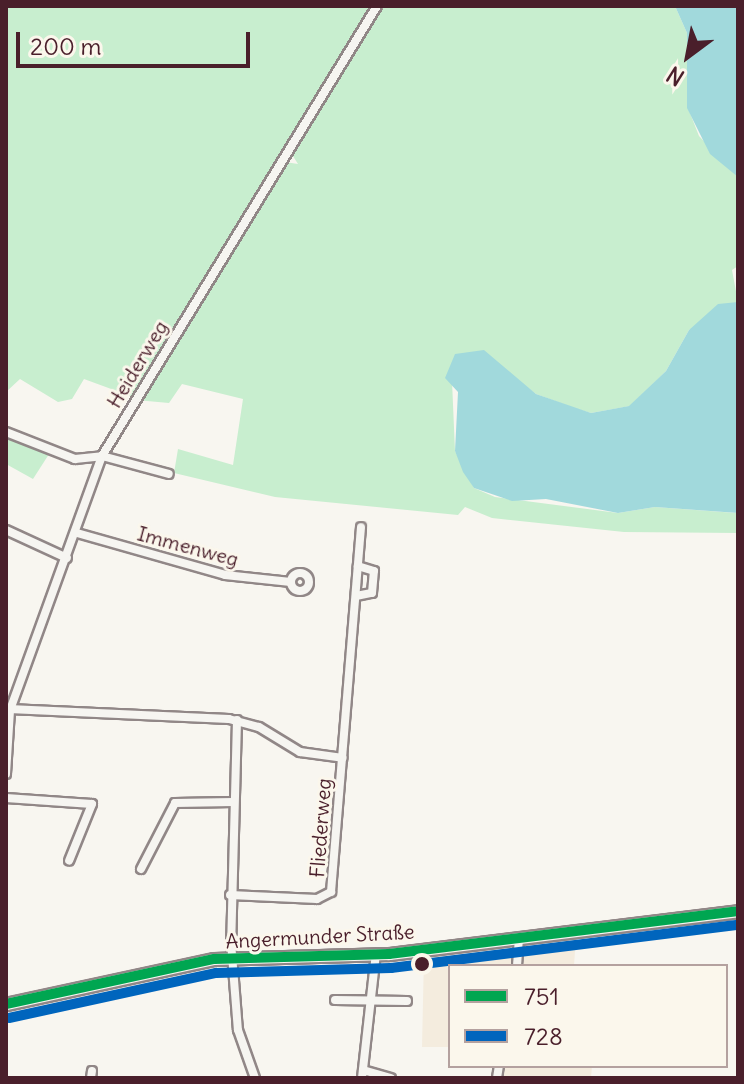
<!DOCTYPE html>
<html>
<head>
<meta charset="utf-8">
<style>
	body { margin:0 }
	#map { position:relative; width:744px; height:1084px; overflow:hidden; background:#f8f6f0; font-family:Delius,sans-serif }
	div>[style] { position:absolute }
	.built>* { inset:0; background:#f4ecde }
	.green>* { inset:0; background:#c8eecf }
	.water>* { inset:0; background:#a1d9dc }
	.roads { filter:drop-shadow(2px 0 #918787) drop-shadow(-2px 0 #918787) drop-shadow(0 2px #918787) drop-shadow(0 -2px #918787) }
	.street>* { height:8px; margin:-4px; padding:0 4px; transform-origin:4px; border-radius:4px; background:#f6f5f1 }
	.street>.ring { margin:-4px; padding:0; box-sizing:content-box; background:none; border:8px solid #f6f5f1; border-radius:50% }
	.secondary>* { height:11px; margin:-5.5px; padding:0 5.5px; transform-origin:5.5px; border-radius:5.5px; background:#f6f5f1 }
	.bus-1>* { height:10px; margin:-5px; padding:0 5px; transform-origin:5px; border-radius:5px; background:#00a651 }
	.bus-2>* { height:10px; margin:-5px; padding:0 5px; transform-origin:5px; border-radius:5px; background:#0065bd }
	.dots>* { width:22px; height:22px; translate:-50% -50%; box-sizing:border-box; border:4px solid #fbf7ec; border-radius:50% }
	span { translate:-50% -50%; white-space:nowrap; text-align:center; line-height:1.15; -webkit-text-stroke:6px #fbf7ec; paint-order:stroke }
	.street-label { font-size:20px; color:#4a1f2b }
	.frame { position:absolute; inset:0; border:8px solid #4a1f2b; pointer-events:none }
	.legend { position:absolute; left:448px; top:964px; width:280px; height:104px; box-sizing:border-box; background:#fbf7ec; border:2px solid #b4a19f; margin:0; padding:10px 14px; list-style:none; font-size:24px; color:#4a1f2b }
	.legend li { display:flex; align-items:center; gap:16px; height:40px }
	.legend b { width:40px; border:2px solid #b4a19f }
	.north { position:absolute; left:648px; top:16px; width:80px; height:80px; -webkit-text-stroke:6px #fbf7ec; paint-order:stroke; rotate:212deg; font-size:22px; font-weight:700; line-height:32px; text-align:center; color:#4a1f2b }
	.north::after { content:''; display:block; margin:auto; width:28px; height:36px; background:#4a1f2b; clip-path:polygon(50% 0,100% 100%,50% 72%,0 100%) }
	.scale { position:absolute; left:16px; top:32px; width:234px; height:36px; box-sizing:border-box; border:4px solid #4a1f2b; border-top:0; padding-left:10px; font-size:24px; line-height:28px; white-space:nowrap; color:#4a1f2b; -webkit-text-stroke:6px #fbf7ec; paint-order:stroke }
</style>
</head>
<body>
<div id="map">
	<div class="built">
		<div style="clip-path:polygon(576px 936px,574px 966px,519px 966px,523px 944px)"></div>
		<div style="clip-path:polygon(508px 946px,518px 955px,516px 966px,450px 966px,450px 1047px,422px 1047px,424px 955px)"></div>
		<div style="clip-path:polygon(500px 1066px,592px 1066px,591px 1078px,498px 1078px)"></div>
	</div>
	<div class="green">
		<div style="clip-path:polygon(6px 6px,376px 6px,133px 397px,84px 379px,72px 399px,58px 402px,20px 379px,6px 392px)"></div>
		<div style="clip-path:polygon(379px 6px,675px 6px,687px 33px,688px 108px,699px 136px,738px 177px,738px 266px,732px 270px,738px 302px,689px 330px,666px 371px,630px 406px,591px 413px,574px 408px,536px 394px,494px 362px,452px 381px,455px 451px,474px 488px,495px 497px,618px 513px,655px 507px,736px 513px,738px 533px,624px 532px,492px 518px,465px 507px,458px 515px,275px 497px,174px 473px,178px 449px,233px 465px,243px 399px,182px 384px,169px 403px,136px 400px,285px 162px,298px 164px,291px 153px)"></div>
		<div style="clip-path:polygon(6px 434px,51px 451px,33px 479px,6px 464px)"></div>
	</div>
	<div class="water">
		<div style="clip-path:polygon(675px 6px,738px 6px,738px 177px,710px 154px,687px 108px,687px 33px)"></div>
		<div style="clip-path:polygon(738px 302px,738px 513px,655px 507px,618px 513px,546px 499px,512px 501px,474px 488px,463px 472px,455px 451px,458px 392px,445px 378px,455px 354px,484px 350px,536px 394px,591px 413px,629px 406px,666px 371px,689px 330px,718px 304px)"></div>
	</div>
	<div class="roads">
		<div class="street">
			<div style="left:6px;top:432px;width:74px;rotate:21.4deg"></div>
			<div style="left:75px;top:459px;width:27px;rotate:-6deg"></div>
			<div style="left:102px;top:456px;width:69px;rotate:15deg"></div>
			<div style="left:6px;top:530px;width:67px;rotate:24.7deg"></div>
			<div style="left:77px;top:533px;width:154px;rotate:15.8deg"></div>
			<div style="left:225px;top:575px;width:66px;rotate:6.1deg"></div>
			<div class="ring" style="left:291px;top:573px;width:10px;height:10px"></div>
			<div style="left:356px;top:596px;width:16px;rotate:-11deg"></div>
			<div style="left:372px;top:593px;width:22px;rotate:-85deg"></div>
			<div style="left:374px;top:571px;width:17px;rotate:-163deg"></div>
			<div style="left:9px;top:709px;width:220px;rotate:2.6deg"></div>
			<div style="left:229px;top:719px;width:31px;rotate:15deg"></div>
			<div style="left:259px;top:727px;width:48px;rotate:31.4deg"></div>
			<div style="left:300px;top:752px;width:43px;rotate:7.9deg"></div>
			<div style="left:237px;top:720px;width:222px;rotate:91.5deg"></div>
			<div style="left:231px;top:942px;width:88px;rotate:85.5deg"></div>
			<div style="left:238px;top:1030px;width:51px;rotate:70.5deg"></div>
			<div style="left:6px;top:774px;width:64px;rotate:-86.4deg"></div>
			<div style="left:10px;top:710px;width:270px;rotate:-70.1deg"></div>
			<div style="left:102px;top:456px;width:527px;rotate:-58.57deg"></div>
			<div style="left:6px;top:798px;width:86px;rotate:4deg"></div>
			<div style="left:92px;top:804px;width:61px;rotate:112deg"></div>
			<div style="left:141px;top:869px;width:74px;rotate:-62.7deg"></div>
			<div style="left:175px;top:803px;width:58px;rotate:-1deg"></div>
			<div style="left:230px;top:895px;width:87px;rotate:2.6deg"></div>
			<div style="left:317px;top:899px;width:16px;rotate:-27deg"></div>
			<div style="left:331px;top:892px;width:366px;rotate:-85.3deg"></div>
			<div style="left:517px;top:966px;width:26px;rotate:-86deg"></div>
			<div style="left:335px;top:1000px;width:72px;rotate:0.8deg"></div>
			<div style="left:363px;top:1070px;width:29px;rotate:16deg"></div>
			<div style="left:91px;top:1078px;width:7px;rotate:-82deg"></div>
			<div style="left:362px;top:1078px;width:125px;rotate:-83.6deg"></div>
			<div style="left:497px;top:1078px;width:12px;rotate:-81deg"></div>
		</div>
		<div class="secondary">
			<div style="left:6px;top:1004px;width:213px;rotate:-12.2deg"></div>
			<div style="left:214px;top:959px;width:175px;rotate:-1.6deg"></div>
			<div style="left:389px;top:954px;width:352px;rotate:-7deg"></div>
		</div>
	</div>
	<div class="bus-1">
		<div style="left:6px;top:1004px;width:213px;rotate:-12.2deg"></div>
		<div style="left:214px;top:959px;width:175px;rotate:-1.6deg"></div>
		<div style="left:389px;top:954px;width:352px;rotate:-7deg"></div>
	</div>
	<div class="bus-2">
		<div style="left:9px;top:1018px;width:212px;rotate:-12.3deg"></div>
		<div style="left:216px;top:973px;width:175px;rotate:-1.6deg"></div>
		<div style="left:391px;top:968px;width:350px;rotate:-7.1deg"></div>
	</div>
	<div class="dots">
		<div style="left:422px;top:964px;background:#4a1f2b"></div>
	</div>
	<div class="street-label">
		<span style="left:137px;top:364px;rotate:-59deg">Heiderweg</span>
		<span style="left:188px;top:546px;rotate:15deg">Immenweg</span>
		<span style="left:320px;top:828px;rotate:-86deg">Fliederweg</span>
		<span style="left:320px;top:936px;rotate:-3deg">Angermunder Straße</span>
	</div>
	<div class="frame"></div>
	<ul class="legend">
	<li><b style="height:10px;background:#00a651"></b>751</li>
	<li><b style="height:10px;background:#0065bd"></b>728</li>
	</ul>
	<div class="north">N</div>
	<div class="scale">200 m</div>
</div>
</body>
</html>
